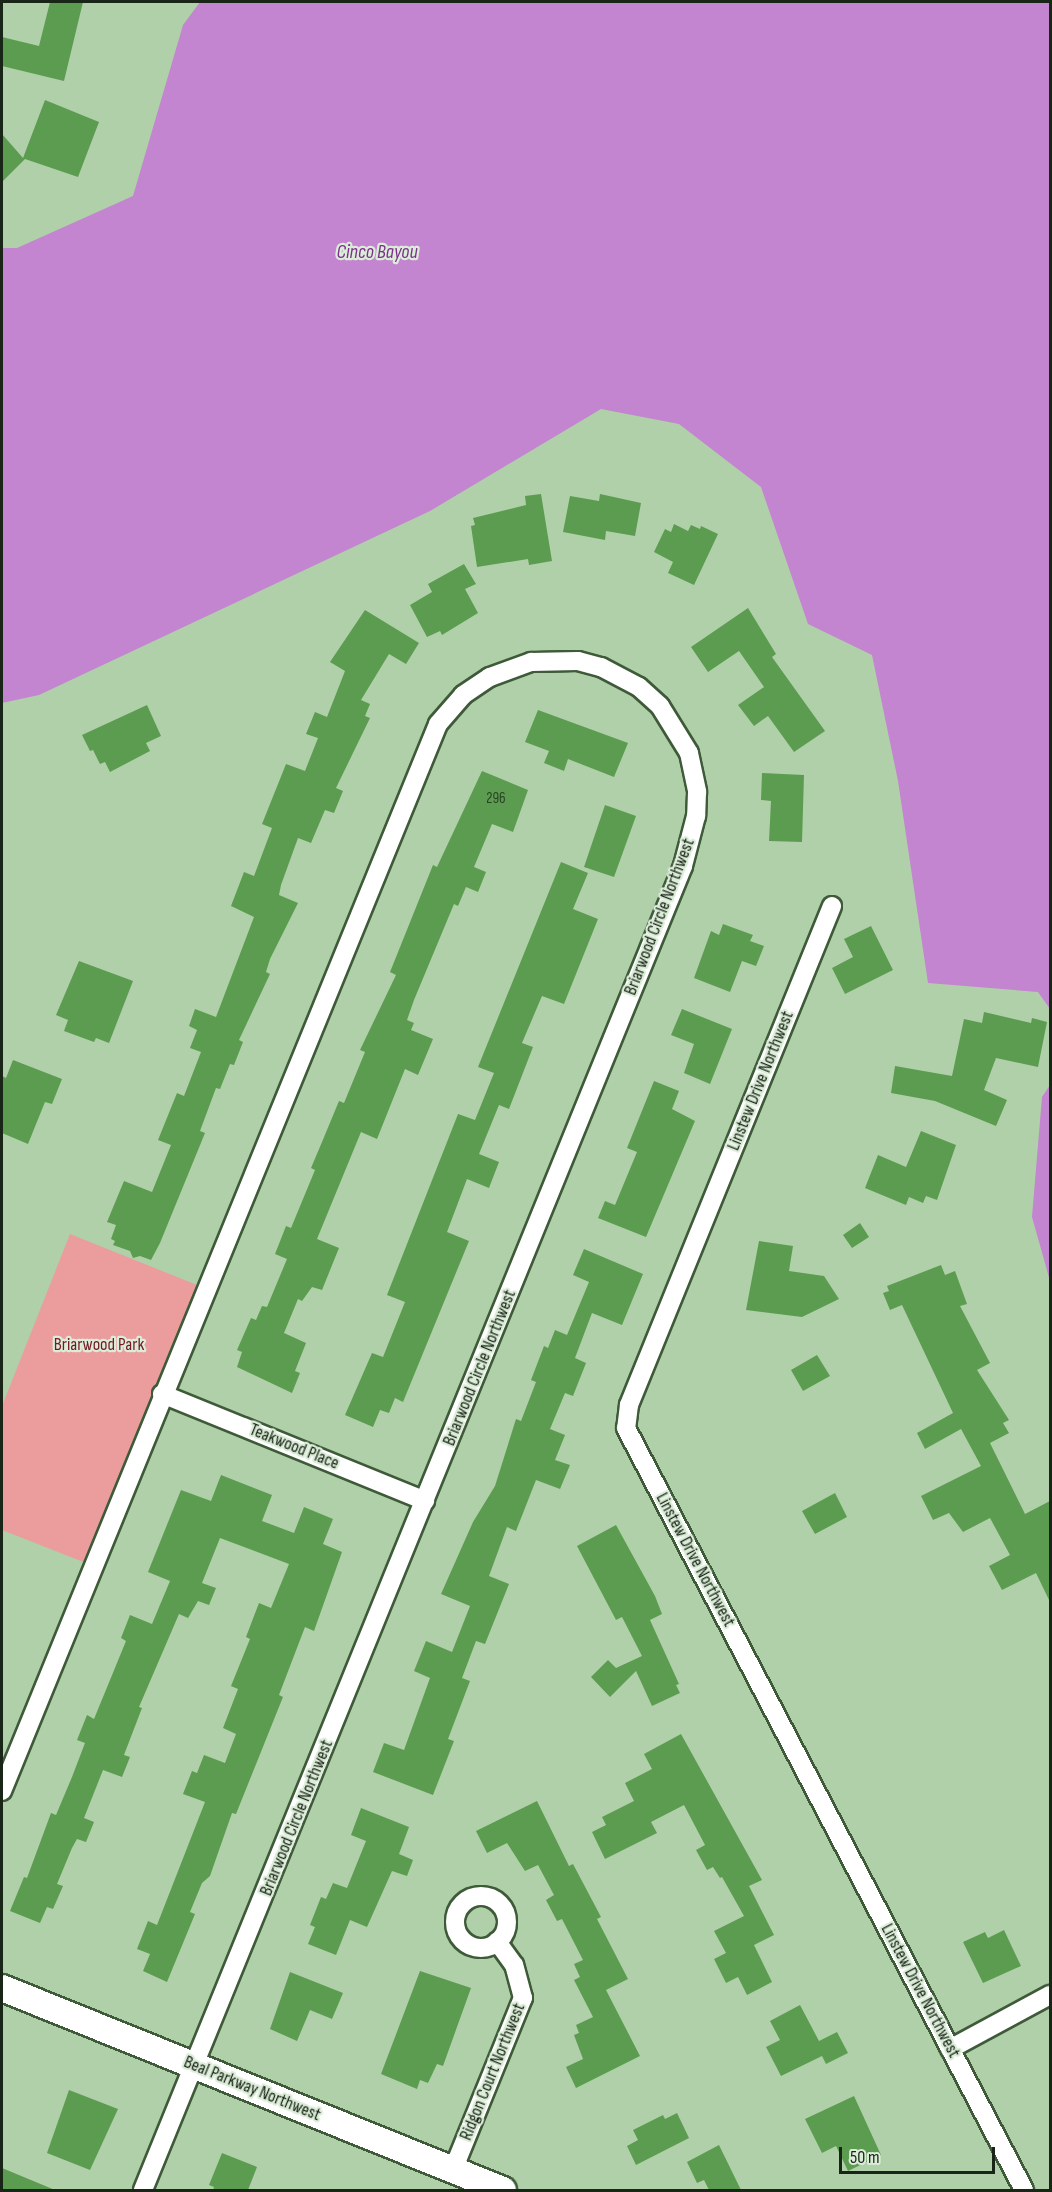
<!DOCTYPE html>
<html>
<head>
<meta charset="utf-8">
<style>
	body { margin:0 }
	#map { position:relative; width:1052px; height:2192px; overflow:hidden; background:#b0d0a9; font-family:"Sofia Sans Condensed",sans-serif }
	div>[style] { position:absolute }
	.green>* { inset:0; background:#ea9d9c }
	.water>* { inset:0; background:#c384d0 }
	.building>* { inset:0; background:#5c9c50 }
	.roads { filter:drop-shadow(2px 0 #3e5a39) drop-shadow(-2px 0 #3e5a39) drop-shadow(0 2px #3e5a39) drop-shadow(0 -2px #3e5a39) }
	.street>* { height:18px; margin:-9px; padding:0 9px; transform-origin:9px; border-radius:9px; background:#fff }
	.street>.ring { margin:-9px; padding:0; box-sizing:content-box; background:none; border:18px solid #fff; border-radius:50% }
	.secondary>* { height:26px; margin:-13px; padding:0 13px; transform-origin:13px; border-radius:13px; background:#fff }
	span { translate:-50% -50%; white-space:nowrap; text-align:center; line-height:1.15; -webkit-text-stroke:4.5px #dbecd8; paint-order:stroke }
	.number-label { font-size:15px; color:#2a4324 }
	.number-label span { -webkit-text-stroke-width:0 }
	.street-label { font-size:18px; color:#192516 }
	.park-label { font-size:18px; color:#751923 }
	.water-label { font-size:20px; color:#7d318c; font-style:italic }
	.frame { position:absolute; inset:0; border:3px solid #192516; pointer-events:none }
	.scale { position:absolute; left:839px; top:2147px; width:156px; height:27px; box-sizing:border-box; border:3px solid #192516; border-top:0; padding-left:8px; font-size:18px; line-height:21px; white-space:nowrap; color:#192516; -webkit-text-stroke:4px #dbecd8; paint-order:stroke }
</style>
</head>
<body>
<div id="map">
	<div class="green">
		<div style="clip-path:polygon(70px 1234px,197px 1285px,86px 1563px,2px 1530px,2px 1406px)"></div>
	</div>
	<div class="water">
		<div style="clip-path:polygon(200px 2px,1050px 2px,1050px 1009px,1038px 992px,928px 983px,898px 781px,872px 655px,808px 624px,761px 487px,679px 424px,601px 409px,430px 511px,39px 695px,2px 703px,2px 248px,17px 248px,133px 196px,183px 25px)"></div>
		<div style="clip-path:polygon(1050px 1085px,1050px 1281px,1032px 1217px,1042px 1097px)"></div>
	</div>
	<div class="building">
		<div style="clip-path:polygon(50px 2px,83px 2px,64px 81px,2px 66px,2px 37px,39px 46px)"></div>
		<div style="clip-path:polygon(45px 100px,99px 122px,78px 177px,25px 159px,2px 182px,2px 134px,23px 158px)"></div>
		<div style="clip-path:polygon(541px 494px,552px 561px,529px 565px,528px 559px,477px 567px,471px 526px,475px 525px,473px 518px,526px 505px,525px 496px)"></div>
		<div style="clip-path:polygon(600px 494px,641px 503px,635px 536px,606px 531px,605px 540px,563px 532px,570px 496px,599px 501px)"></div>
		<div style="clip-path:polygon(674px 524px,688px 531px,691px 525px,700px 529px,701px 526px,718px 534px,694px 585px,668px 573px,673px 562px,654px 552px,665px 529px,671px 532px)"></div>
		<div style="clip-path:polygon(464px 564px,476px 584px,465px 589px,478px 613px,442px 635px,440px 631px,427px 637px,410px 605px,432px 592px,428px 584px)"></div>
		<div style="clip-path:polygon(748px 608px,776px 654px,772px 657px,825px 731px,794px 752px,768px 716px,754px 726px,738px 705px,764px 687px,739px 651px,708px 672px,691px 647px)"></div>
		<div style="clip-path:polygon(365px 610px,419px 643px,406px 664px,389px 654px,361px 700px,370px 704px,365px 716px,370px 718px,336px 788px,343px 791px,334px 813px,325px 810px,311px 843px,298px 838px,281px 885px,279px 895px,298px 903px,270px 959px,266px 972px,270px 974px,239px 1040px,243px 1042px,234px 1065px,230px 1064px,220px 1089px,216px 1088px,200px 1131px,205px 1133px,160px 1243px,151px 1260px,140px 1256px,133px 1258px,130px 1251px,113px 1245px,115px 1241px,111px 1239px,116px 1225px,107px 1222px,124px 1181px,152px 1192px,171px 1145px,158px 1140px,177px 1093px,184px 1096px,201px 1052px,190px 1048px,197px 1030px,189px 1026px,195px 1009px,216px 1017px,254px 917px,231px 906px,244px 872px,254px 876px,272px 828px,262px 824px,286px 764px,305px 771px,318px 738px,306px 734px,315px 712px,327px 717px,345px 671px,330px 662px)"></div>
		<div style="clip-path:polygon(147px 705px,161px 736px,146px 743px,150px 751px,110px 772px,105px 762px,100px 764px,93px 750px,90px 751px,82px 735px)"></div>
		<div style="clip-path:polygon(538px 710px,628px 743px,614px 777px,568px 759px,564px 771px,544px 763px,549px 751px,525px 742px)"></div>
		<div style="clip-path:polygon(482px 771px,528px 790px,513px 832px,492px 824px,474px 867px,486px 872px,478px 892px,466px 887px,458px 906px,454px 904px,414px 1000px,407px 1020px,414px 1023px,411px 1030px,433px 1039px,418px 1075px,405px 1069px,377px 1139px,361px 1132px,317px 1239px,339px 1248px,322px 1290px,312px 1287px,302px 1301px,298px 1299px,284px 1333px,306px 1343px,295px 1371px,300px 1373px,292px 1393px,237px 1367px,242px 1352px,237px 1350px,251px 1318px,256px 1320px,262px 1306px,267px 1307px,287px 1259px,275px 1254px,286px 1226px,291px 1228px,315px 1170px,311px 1168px,322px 1142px,339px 1101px,344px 1103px,365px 1052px,360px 1050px,396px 975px,390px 972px,433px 865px,437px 867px)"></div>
		<div style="clip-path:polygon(762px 773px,804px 775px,802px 842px,769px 841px,771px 801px,761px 800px)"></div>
		<div style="clip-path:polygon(605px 805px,636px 816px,614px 877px,584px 867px)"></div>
		<div style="clip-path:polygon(561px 862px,588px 873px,573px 909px,598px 919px,564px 1004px,542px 996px,522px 1043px,533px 1047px,509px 1109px,499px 1105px,479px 1154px,499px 1162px,489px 1188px,467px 1179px,447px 1232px,469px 1241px,403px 1402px,395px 1398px,389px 1413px,380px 1410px,373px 1427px,345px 1415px,372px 1353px,383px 1357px,405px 1302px,387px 1295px,458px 1114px,475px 1120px,494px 1073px,478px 1067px)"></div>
		<div style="clip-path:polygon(723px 924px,753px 935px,750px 941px,764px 946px,756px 966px,742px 961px,730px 992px,694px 978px,711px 931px,719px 935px)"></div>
		<div style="clip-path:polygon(871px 926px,893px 970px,845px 994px,832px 968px,853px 957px,844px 939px)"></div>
		<div style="clip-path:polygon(79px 961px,133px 981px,109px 1043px,96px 1038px,94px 1042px,64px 1031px,68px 1020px,56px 1015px)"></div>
		<div style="clip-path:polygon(682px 1009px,732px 1029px,710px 1084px,684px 1073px,694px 1044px,671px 1035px)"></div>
		<div style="clip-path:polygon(984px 1012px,1031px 1023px,1032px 1018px,1047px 1022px,1038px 1067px,996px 1058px,984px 1090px,1007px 1100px,996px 1126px,935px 1101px,891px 1093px,895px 1066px,952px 1076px,964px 1019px,982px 1023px)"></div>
		<div style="clip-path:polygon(13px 1060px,62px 1079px,52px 1104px,45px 1102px,28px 1144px,2px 1133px,2px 1076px,6px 1078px)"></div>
		<div style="clip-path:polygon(654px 1081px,679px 1091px,672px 1109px,695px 1121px,646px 1237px,598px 1218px,605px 1201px,615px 1205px,637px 1152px,627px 1148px)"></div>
		<div style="clip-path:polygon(921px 1131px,956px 1145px,937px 1200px,926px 1196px,923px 1203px,909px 1197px,906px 1205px,865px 1188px,878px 1155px,906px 1167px)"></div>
		<div style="clip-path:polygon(860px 1223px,869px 1237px,852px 1248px,843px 1235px)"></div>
		<div style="clip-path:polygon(759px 1241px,793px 1246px,789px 1271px,824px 1276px,839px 1299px,802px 1317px,746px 1310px)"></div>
		<div style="clip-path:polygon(584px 1249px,643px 1274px,622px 1325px,592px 1313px,575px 1358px,586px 1363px,573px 1396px,565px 1393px,550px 1429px,565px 1435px,555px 1460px,570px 1465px,560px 1489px,536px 1480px,516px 1531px,507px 1527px,489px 1576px,509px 1584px,485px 1644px,476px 1641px,462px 1678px,470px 1681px,448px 1739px,454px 1741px,433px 1795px,373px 1772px,384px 1743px,404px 1750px,430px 1678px,414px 1671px,426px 1641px,452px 1652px,470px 1606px,441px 1594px,473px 1522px,495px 1486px,516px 1419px,521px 1421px,536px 1382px,531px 1380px,544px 1346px,548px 1348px,555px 1330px,567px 1335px,589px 1282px,573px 1275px)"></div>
		<div style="clip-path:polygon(941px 1265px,945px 1275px,955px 1271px,967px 1304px,960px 1306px,990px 1363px,977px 1370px,1009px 1420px,1003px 1423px,1009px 1433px,990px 1443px,1025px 1514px,1050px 1501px,1050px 1602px,1036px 1573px,1002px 1590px,989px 1566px,1010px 1555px,990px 1518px,963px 1532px,949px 1513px,933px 1520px,921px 1496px,981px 1466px,961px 1429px,925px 1449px,917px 1433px,953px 1413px,902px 1305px,890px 1310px,883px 1293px,889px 1291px,887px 1286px)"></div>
		<div style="clip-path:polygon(817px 1355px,830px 1376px,803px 1391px,791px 1370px)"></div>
		<div style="clip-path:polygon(221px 1475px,272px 1495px,262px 1521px,294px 1533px,304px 1507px,333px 1519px,323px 1544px,342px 1552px,314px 1631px,305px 1627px,279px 1695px,283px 1697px,236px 1814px,232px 1813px,210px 1876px,202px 1883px,190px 1912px,195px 1914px,167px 1982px,143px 1971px,150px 1954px,137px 1949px,148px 1921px,157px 1925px,205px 1802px,183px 1794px,192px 1771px,197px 1773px,204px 1755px,225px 1763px,236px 1734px,223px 1728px,238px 1689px,231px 1686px,250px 1639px,246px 1637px,259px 1603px,271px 1608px,289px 1564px,220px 1538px,202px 1583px,216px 1588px,209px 1605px,198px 1601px,188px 1618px,179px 1614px,139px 1707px,142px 1708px,124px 1755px,130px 1757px,122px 1777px,103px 1770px,84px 1818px,94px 1822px,86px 1842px,77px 1839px,72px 1848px,57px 1884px,63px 1886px,53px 1909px,47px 1907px,40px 1923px,10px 1911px,24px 1877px,27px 1878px,51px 1813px,56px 1815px,72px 1777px,85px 1743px,77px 1740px,87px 1715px,94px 1719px,126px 1641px,121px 1638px,130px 1615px,152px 1624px,170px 1581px,148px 1572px,181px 1490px,211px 1501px)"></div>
		<div style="clip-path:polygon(835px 1493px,847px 1517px,815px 1534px,802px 1511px)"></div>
		<div style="clip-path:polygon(616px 1525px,655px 1596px,662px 1614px,650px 1620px,679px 1684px,676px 1685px,680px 1693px,652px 1706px,636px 1671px,610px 1697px,591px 1677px,608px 1660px,616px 1668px,642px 1656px,622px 1617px,616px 1620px,577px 1546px)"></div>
		<div style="clip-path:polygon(681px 1734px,762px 1880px,749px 1886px,774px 1935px,754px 1945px,772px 1982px,747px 1995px,738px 1977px,726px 1983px,714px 1959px,726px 1953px,714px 1931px,744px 1916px,722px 1877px,720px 1878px,713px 1867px,707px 1870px,696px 1850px,705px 1845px,684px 1805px,651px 1822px,657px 1833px,605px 1859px,592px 1832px,606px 1825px,602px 1817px,634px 1801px,625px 1783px,652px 1769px,644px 1754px)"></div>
		<div style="clip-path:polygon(537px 1801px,569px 1866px,573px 1864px,601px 1917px,597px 1919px,628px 1979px,606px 1990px,640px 2056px,576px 2088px,566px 2067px,583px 2059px,574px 2035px,579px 2033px,576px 2025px,593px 2017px,574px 1980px,580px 1977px,574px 1964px,583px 1960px,562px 1919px,557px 1921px,546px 1900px,554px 1895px,538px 1865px,525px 1871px,507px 1843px,487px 1853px,476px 1831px)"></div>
		<div style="clip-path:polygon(361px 1808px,409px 1827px,399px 1854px,413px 1860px,407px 1876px,392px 1871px,367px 1927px,350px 1920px,336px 1955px,308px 1944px,315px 1927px,310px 1925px,321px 1897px,326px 1899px,333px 1883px,347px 1888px,366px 1841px,351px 1835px)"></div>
		<div style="clip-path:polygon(1004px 1930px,1021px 1966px,983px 1983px,963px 1942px,985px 1932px,988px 1938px)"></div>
		<div style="clip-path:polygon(420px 1971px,471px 1988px,443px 2066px,437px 2064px,428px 2083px,420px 2080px,417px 2089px,381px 2074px)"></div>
		<div style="clip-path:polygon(290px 1972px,343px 1993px,332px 2019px,310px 2010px,297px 2041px,270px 2029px)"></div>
		<div style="clip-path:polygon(800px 2005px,819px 2041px,837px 2032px,848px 2053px,826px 2064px,822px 2056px,781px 2076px,766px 2047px,780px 2040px,770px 2021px)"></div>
		<div style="clip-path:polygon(69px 2090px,118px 2109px,90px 2170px,47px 2153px)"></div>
		<div style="clip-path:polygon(854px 2096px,881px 2155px,848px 2171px,836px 2146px,822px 2153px,805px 2119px)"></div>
		<div style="clip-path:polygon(677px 2113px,689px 2138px,636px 2165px,627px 2146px,638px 2140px,633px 2130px,663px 2115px,665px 2119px)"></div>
		<div style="clip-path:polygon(719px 2145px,741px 2190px,709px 2190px,704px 2180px,697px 2183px,687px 2162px)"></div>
		<div style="clip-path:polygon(222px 2153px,257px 2167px,248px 2190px,213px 2190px,214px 2187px,209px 2185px)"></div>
		<div style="clip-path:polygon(2px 2168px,55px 2190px,2px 2190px)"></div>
	</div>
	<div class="roads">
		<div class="street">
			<div style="left:832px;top:906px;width:539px;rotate:112.14deg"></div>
			<div style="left:629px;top:1405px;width:23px;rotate:97deg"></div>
			<div style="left:626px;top:1428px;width:860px;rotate:62.42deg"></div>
			<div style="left:162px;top:1394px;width:284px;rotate:22.1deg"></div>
			<div style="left:2px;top:1791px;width:1153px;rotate:-67.77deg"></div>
			<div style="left:438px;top:724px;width:38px;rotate:-49deg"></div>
			<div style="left:463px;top:695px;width:32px;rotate:-34deg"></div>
			<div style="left:490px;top:677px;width:44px;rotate:-20.1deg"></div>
			<div style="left:531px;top:662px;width:47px;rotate:-1.2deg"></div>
			<div style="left:578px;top:661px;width:24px;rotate:15deg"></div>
			<div style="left:601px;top:667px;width:43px;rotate:27.8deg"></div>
			<div style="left:639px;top:687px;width:28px;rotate:42deg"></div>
			<div style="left:660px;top:706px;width:55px;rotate:58.3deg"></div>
			<div style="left:689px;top:753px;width:40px;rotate:78deg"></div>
			<div style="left:697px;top:792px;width:24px;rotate:92deg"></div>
			<div style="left:696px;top:816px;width:52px;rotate:104.6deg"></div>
			<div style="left:683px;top:866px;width:1430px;rotate:112.19deg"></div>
			<div class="ring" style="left:455px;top:1896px;width:34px;height:34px"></div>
			<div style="left:950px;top:2049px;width:114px;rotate:-28.4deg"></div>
			<div style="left:453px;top:2170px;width:186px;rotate:-67.9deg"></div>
			<div style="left:523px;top:1998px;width:34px;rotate:-105deg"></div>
			<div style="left:514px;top:1965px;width:29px;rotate:-126deg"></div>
		</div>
		<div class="secondary">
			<div style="left:2px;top:1988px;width:540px;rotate:21.96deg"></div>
		</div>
	</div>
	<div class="number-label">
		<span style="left:496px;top:799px">296</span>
	</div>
	<div class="street-label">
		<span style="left:660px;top:917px;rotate:-69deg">Briarwood Circle Northwest</span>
		<span style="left:761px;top:1081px;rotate:-68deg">Linstew Drive Northwest</span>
		<span style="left:480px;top:1368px;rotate:-68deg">Briarwood Circle Northwest</span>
		<span style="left:294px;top:1447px;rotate:22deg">Teakwood Place</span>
		<span style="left:695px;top:1560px;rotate:62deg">Linstew Drive Northwest</span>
		<span style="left:297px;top:1818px;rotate:-68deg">Briarwood Circle Northwest</span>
		<span style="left:920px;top:1991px;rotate:62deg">Linstew Drive Northwest</span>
		<span style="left:493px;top:2072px;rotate:-68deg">Ridgon Court Northwest</span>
		<span style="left:252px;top:2089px;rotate:22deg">Beal Parkway Northwest</span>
	</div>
	<div class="park-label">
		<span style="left:99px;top:1345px">Briarwood Park</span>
	</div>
	<div class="water-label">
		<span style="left:377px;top:252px">Cinco Bayou</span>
	</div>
	<div class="frame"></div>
	<div class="scale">50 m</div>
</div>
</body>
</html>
